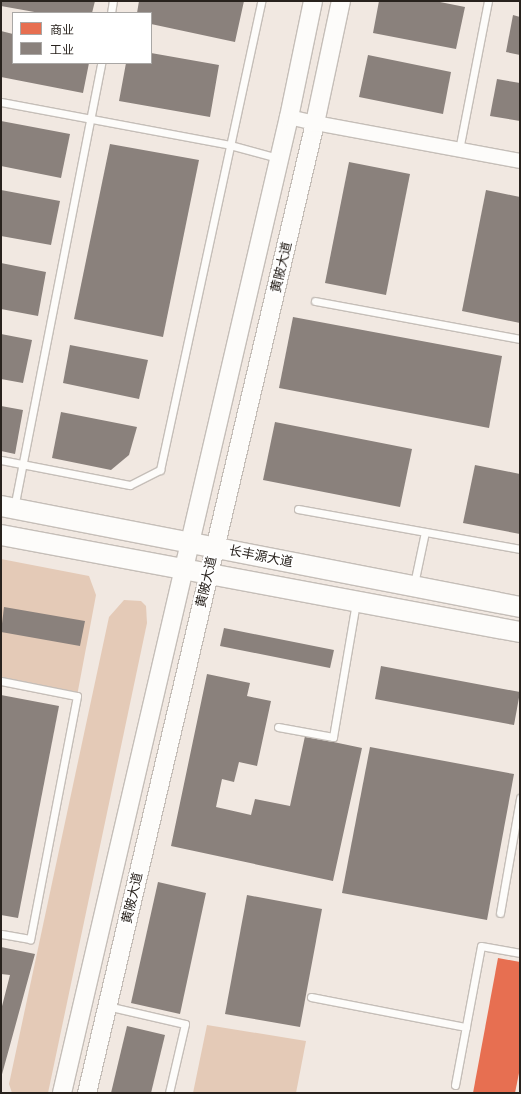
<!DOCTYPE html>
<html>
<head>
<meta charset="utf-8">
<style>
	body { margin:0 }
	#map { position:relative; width:521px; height:1094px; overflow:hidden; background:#f1e8e1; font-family:"Exo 2","Noto Sans SC",sans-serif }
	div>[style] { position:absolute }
	.green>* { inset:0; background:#e4cab7 }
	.shops>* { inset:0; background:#e76f51 }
	.industry>* { inset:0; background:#8a817c }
	.roads { filter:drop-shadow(1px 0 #c5beb8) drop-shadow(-1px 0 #c5beb8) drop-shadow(0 1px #c5beb8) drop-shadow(0 -1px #c5beb8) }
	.service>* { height:7px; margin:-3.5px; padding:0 3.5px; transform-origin:3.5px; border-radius:3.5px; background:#fdfcfa }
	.minor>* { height:14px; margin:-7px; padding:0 7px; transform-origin:7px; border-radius:7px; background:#fdfcfa }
	.tertiary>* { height:18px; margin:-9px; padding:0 9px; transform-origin:9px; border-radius:9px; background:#fdfcfa }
	.secondary>* { height:20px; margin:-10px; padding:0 10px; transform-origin:10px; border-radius:10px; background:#fdfcfa }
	span { translate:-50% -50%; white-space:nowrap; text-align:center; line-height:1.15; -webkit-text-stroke:4px #fff; paint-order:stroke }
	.street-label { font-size:13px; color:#28221d }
	.frame { position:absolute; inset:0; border:2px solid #28221d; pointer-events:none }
	.legend { position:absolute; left:12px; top:12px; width:140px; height:52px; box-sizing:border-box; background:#fff; border:1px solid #a9a7a5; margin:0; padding:5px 7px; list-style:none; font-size:12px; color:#28221d }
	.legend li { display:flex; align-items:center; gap:8px; height:20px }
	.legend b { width:20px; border:1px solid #a9a7a5 }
</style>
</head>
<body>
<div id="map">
	<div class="green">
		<div style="clip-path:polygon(1px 559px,89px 576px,96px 595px,77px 696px,1px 681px)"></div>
		<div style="clip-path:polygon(124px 600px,141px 601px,146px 606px,147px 623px,48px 1093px,12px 1093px,9px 1084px,109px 617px)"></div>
		<div style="clip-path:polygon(207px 1025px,306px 1041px,296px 1093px,193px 1093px)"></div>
	</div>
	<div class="shops">
		<div style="clip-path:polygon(498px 958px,520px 962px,520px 1068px,515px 1093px,473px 1093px)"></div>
	</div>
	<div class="industry">
		<div style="clip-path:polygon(1px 1px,95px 1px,92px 13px,40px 13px,1px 6px)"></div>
		<div style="clip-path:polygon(139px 1px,244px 1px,235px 42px,151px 24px,151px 13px,137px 13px)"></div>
		<div style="clip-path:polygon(379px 1px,435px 1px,465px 7px,456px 49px,373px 33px)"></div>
		<div style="clip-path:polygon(513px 15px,520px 17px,520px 55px,506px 52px)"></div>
		<div style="clip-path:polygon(1px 31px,13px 34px,13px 63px,89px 63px,83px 93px,1px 77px)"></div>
		<div style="clip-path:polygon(151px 53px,219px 65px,210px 117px,119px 101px,126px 63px,151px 63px)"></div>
		<div style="clip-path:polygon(368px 55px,451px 72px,443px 114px,359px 97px)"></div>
		<div style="clip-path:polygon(497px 79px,520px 83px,520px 121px,490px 116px)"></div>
		<div style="clip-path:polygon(1px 121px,70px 134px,61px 178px,1px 166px)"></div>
		<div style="clip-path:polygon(110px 144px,199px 160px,163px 337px,74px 319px)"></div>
		<div style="clip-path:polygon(349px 162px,410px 174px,386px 295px,325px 283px)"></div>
		<div style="clip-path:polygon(1px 190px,60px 201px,51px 245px,1px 236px)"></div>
		<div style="clip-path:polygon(486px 190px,520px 197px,520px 323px,462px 311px)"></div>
		<div style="clip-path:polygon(1px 263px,46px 272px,38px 316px,1px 309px)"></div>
		<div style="clip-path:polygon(293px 317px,502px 356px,489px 428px,279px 388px)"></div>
		<div style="clip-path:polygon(1px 334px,32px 340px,23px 383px,1px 379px)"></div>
		<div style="clip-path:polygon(70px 345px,148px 360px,139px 399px,63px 383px)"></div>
		<div style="clip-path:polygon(1px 406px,23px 410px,15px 454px,1px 451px)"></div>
		<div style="clip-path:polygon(61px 412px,137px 427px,129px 455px,111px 470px,52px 458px)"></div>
		<div style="clip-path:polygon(275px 422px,412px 449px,400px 507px,263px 480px)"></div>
		<div style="clip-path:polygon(475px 465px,520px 474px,520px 534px,463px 523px)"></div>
		<div style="clip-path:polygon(4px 607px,85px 621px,80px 646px,1px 632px)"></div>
		<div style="clip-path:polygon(224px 628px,334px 650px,330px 668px,220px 646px)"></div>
		<div style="clip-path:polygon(381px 666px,520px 692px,514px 725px,375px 699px)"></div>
		<div style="clip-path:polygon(207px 674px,250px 683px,247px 696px,271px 701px,257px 766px,239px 762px,234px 782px,222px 779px,216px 807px,251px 815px,255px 799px,290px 806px,305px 736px,362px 748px,333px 881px,171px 846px)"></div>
		<div style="clip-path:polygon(1px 695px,59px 706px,18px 918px,1px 915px)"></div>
		<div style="clip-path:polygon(370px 747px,514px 774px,487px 920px,342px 893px)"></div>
		<div style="clip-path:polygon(158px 882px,206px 893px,180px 1014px,131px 1003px)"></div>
		<div style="clip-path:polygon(247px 895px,322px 909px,300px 1027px,225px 1014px)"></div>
		<div style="clip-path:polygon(1px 947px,35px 954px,1px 1078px,1px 1010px,10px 975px,1px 974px)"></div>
		<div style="clip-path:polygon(127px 1026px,165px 1035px,151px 1093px,111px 1093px)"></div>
	</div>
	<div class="roads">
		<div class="service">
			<div style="left:111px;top:13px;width:12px;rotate:-81deg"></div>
			<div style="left:1px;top:102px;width:233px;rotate:10.6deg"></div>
			<div style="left:230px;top:145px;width:50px;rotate:15.2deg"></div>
			<div style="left:459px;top:150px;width:152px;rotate:-79deg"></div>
			<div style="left:315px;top:301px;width:208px;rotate:10.5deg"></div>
			<div style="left:1px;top:460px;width:131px;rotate:11deg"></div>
			<div style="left:130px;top:485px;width:34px;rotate:-27deg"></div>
			<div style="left:160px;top:470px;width:480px;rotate:-77.8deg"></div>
			<div style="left:14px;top:508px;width:453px;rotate:-78.9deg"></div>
			<div style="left:298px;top:509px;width:226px;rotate:10.2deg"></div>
			<div style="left:414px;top:584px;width:53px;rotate:-78.1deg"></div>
			<div style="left:1px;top:681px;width:77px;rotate:11.2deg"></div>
			<div style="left:77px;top:696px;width:248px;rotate:100.9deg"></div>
			<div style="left:30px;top:939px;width:29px;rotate:-170deg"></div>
			<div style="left:278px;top:727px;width:56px;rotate:10.3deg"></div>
			<div style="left:333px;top:737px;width:136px;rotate:-80.3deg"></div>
			<div style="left:500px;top:913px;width:117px;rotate:-80.1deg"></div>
			<div style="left:311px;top:997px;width:158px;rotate:11deg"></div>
			<div style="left:107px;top:1006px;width:80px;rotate:13deg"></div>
			<div style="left:185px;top:1024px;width:71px;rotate:103.1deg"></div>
			<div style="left:455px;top:1085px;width:141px;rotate:-79.4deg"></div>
			<div style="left:481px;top:946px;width:40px;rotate:10deg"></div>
		</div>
		<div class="minor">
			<div style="left:289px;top:117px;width:27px;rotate:13deg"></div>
			<div style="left:315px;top:123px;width:208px;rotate:10.5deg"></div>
		</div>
		<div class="tertiary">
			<div style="left:62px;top:1093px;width:1002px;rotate:-76.91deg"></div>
			<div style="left:289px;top:117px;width:118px;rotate:-78.3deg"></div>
			<div style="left:87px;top:1093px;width:996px;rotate:-76.77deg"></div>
			<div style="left:315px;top:123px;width:125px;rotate:-78deg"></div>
		</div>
		<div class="secondary">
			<div style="left:1px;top:506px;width:529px;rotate:11.01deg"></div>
			<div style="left:1px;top:535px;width:528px;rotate:10.59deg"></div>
		</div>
	</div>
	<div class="street-label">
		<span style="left:281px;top:267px;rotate:-77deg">黄陂大道</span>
		<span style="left:261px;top:556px;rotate:11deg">长丰源大道</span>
		<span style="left:206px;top:582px;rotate:-77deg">黄陂大道</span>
		<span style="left:132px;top:898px;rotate:-77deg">黄陂大道</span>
	</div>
	<div class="frame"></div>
	<ul class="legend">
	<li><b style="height:11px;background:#e76f51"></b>商业</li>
	<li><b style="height:11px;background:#8a817c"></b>工业</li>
	</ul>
</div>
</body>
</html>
